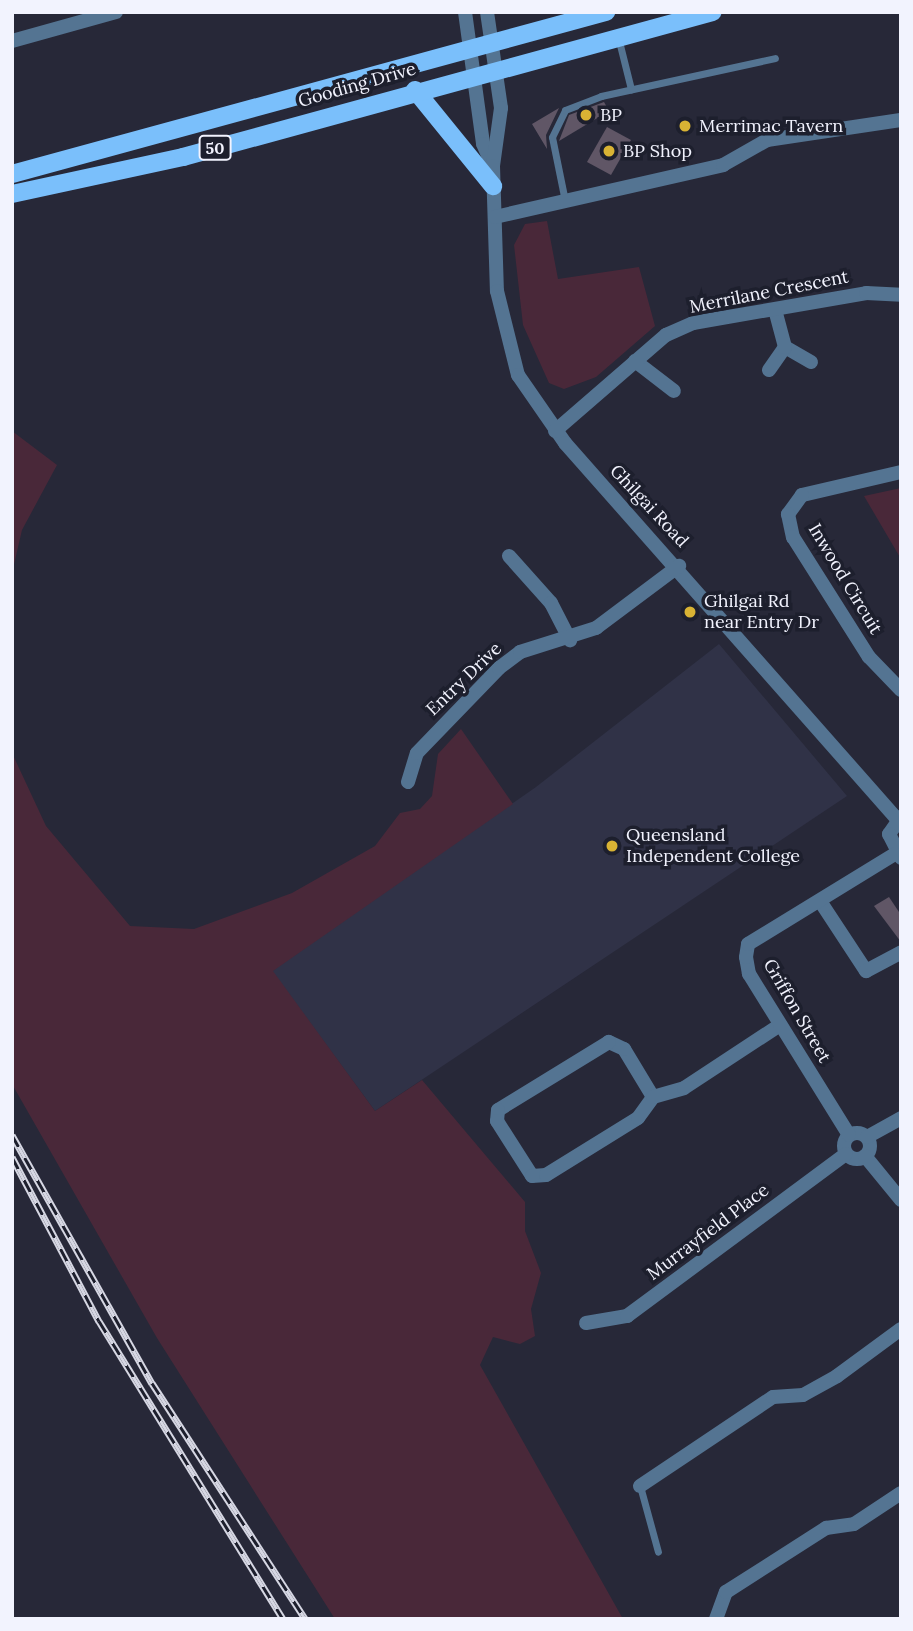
<!DOCTYPE html>
<html>
<head>
<meta charset="utf-8">
<style>
	body { margin:0 }
	#map { position:relative; width:913px; height:1631px; overflow:hidden; background:#272838; font-family:Lora,serif }
	div>[style] { position:absolute }
	.built>* { inset:0; background:#303247 }
	.green>* { inset:0; background:#492839 }
	.building>* { inset:0; background:#605666 }
	.service>* { height:7px; margin:-3.5px; padding:0 3.5px; transform-origin:3.5px; border-radius:3.5px; background:#547492 }
	.minor>* { height:14px; margin:-7px; padding:0 7px; transform-origin:7px; border-radius:7px; background:#547492 }
	.minor>.ring { margin:-7px; padding:0; box-sizing:content-box; background:none; border:14px solid #547492; border-radius:50% }
	.primary>* { height:18px; margin:-9px; padding:0 9px; transform-origin:9px; border-radius:9px; background:#7abffb }
	.rail>* { height:7px; margin-top:-3.5px; transform-origin:0; background:repeating-linear-gradient(90deg,#1d1f2d 0 13px,#d6d7e3 0 26px); box-sizing:border-box; border-block:2px solid #d6d7e3 }
	.dots>* { width:19px; height:19px; translate:-50% -50%; box-sizing:border-box; border:4px solid #1d1f2d; border-radius:50% }
	span { translate:-50% -50%; white-space:nowrap; text-align:center; line-height:1.15; -webkit-text-stroke:7px #1d1f2d; paint-order:stroke }
	.shield-label span { padding:2px 5px; background:#1d1f2d; border:2px solid; border-radius:5px; -webkit-text-stroke-width:0 }
	.shield-label { font-size:16px; color:#f2f3fe; font-weight:700 }
	.street-label { font-size:18px; color:#f2f3fe }
	.poi-label { font-size:18px; color:#f2f3fe }
	.left { translate:0 -50%; text-align:left }
	.frame { position:absolute; inset:0; border:14px solid #f2f3fe; pointer-events:none }
</style>
</head>
<body>
<div id="map">
	<div class="built">
		<div style="clip-path:polygon(719px 644px,847px 796px,375px 1111px,272px 971px,536px 787px)"></div>
	</div>
	<div class="green">
		<div style="clip-path:polygon(547px 221px,558px 279px,639px 267px,655px 326px,596px 377px,564px 389px,549px 383px,523px 325px,514px 245px,525px 224px)"></div>
		<div style="clip-path:polygon(12px 431px,57px 465px,22px 530px,12px 573px)"></div>
		<div style="clip-path:polygon(901px 488px,901px 559px,864px 496px)"></div>
		<div style="clip-path:polygon(461px 729px,513px 804px,273px 971px,375px 1111px,422px 1080px,525px 1202px,525px 1231px,541px 1273px,531px 1309px,535px 1336px,520px 1344px,493px 1337px,480px 1365px,623px 1619px,335px 1619px,157px 1338px,12px 1084px,12px 753px,46px 826px,130px 926px,194px 929px,292px 893px,375px 846px,400px 813px,420px 809px,432px 796px,438px 754px)"></div>
	</div>
	<div class="building">
		<div style="clip-path:polygon(604px 102px,609px 111px,559px 141px,569px 115px)"></div>
		<div style="clip-path:polygon(559px 108px,546px 135px,547px 149px,532px 124px)"></div>
		<div style="clip-path:polygon(607px 127px,631px 140px,611px 175px,587px 162px)"></div>
		<div style="clip-path:polygon(889px 897px,901px 915px,901px 942px,874px 906px)"></div>
	</div>
	<div class="service">
		<div style="left:618px;top:37px;width:54px;rotate:76deg"></div>
		<div style="left:565px;top:201px;width:65px;rotate:-101.5deg"></div>
		<div style="left:552px;top:137px;width:30px;rotate:-64deg"></div>
		<div style="left:565px;top:110px;width:39px;rotate:-21deg"></div>
		<div style="left:601px;top:96px;width:178px;rotate:-12.3deg"></div>
		<div style="left:640px;top:1486px;width:68px;rotate:74.7deg"></div>
	</div>
	<div class="minor">
		<div style="left:465px;top:12px;width:133px;rotate:82.2deg"></div>
		<div style="left:483px;top:144px;width:24px;rotate:66deg"></div>
		<div style="left:487px;top:12px;width:97px;rotate:81.7deg"></div>
		<div style="left:501px;top:108px;width:59px;rotate:97.9deg"></div>
		<div style="left:493px;top:166px;width:125px;rotate:88.2deg"></div>
		<div style="left:497px;top:291px;width:87px;rotate:76deg"></div>
		<div style="left:518px;top:375px;width:83px;rotate:55.3deg"></div>
		<div style="left:565px;top:443px;width:502px;rotate:48.56deg"></div>
		<div style="left:12px;top:41px;width:108px;rotate:-15.6deg"></div>
		<div style="left:495px;top:217px;width:234px;rotate:-12.8deg"></div>
		<div style="left:723px;top:165px;width:51px;rotate:-29.6deg"></div>
		<div style="left:767px;top:140px;width:135px;rotate:-8.5deg"></div>
		<div style="left:785px;top:347px;width:30px;rotate:30deg"></div>
		<div style="left:635px;top:361px;width:49px;rotate:37.6deg"></div>
		<div style="left:769px;top:370px;width:28px;rotate:-55deg"></div>
		<div style="left:785px;top:347px;width:38px;rotate:-105deg"></div>
		<div style="left:555px;top:431px;width:147px;rotate:-40.9deg"></div>
		<div style="left:666px;top:335px;width:30px;rotate:-24deg"></div>
		<div style="left:693px;top:323px;width:176px;rotate:-9.8deg"></div>
		<div style="left:866px;top:293px;width:35px;rotate:3deg"></div>
		<div style="left:901px;top:472px;width:102px;rotate:166.9deg"></div>
		<div style="left:802px;top:495px;width:24px;rotate:126deg"></div>
		<div style="left:788px;top:514px;width:24px;rotate:78deg"></div>
		<div style="left:793px;top:537px;width:142px;rotate:57.7deg"></div>
		<div style="left:869px;top:657px;width:46px;rotate:45.9deg"></div>
		<div style="left:509px;top:556px;width:63px;rotate:48.2deg"></div>
		<div style="left:551px;top:603px;width:42px;rotate:62.8deg"></div>
		<div style="left:408px;top:782px;width:30px;rotate:-73deg"></div>
		<div style="left:417px;top:753px;width:118px;rotate:-46deg"></div>
		<div style="left:499px;top:668px;width:26px;rotate:-37deg"></div>
		<div style="left:520px;top:652px;width:80px;rotate:-17.5deg"></div>
		<div style="left:596px;top:628px;width:104px;rotate:-36.8deg"></div>
		<div style="left:901px;top:817px;width:21px;rotate:125deg"></div>
		<div style="left:889px;top:834px;width:27px;rotate:63deg"></div>
		<div style="left:820px;top:901px;width:84px;rotate:56.7deg"></div>
		<div style="left:866px;top:971px;width:40px;rotate:-28deg"></div>
		<div style="left:653px;top:1097px;width:56px;rotate:-121.1deg"></div>
		<div style="left:624px;top:1049px;width:17px;rotate:-155deg"></div>
		<div style="left:609px;top:1042px;width:130px;rotate:148.5deg"></div>
		<div style="left:498px;top:1110px;width:11px;rotate:95deg"></div>
		<div style="left:497px;top:1121px;width:65px;rotate:57.5deg"></div>
		<div style="left:532px;top:1176px;width:14px;rotate:-4deg"></div>
		<div style="left:546px;top:1175px;width:108px;rotate:-31.8deg"></div>
		<div style="left:638px;top:1118px;width:26px;rotate:-54deg"></div>
		<div style="left:653px;top:1097px;width:32px;rotate:-16deg"></div>
		<div style="left:684px;top:1088px;width:115px;rotate:-33.3deg"></div>
		<div class="ring" style="left:844px;top:1133px;width:12px;height:12px"></div>
		<div style="left:849px;top:1135px;width:190px;rotate:-121.8deg"></div>
		<div style="left:749px;top:974px;width:17px;rotate:-100deg"></div>
		<div style="left:746px;top:957px;width:13px;rotate:-81deg"></div>
		<div style="left:748px;top:944px;width:172px;rotate:-31.5deg"></div>
		<div style="left:867px;top:1137px;width:39px;rotate:-29deg"></div>
		<div style="left:865px;top:1156px;width:57px;rotate:50.7deg"></div>
		<div style="left:586px;top:1323px;width:42px;rotate:-9.7deg"></div>
		<div style="left:627px;top:1316px;width:272px;rotate:-36.5deg"></div>
		<div style="left:640px;top:1486px;width:160px;rotate:-33.8deg"></div>
		<div style="left:773px;top:1397px;width:30px;rotate:-4deg"></div>
		<div style="left:803px;top:1395px;width:39px;rotate:-29deg"></div>
		<div style="left:837px;top:1376px;width:79px;rotate:-36.3deg"></div>
		<div style="left:716px;top:1619px;width:29px;rotate:-70deg"></div>
		<div style="left:726px;top:1592px;width:119px;rotate:-32.6deg"></div>
		<div style="left:826px;top:1528px;width:28px;rotate:-8deg"></div>
		<div style="left:854px;top:1524px;width:56px;rotate:-33.4deg"></div>
	</div>
	<div class="primary">
		<div style="left:415px;top:90px;width:124px;rotate:50.9deg"></div>
		<div style="left:12px;top:174px;width:616px;rotate:-15.26deg"></div>
		<div style="left:12px;top:194px;width:175px;rotate:-12.2deg"></div>
		<div style="left:183px;top:157px;width:549px;rotate:-15.3deg"></div>
	</div>
	<div class="rail">
		<div style="left:12px;top:1135px;width:285px;rotate:60.6deg"></div>
		<div style="left:152px;top:1383px;width:281px;rotate:57deg"></div>
		<div style="left:12px;top:1157px;width:186px;rotate:62.1deg"></div>
		<div style="left:99px;top:1321px;width:350px;rotate:58.3deg"></div>
	</div>
	<div class="dots">
		<div style="left:586px;top:115px;background:#d9b334"></div>
		<div style="left:685px;top:126px;background:#d9b334"></div>
		<div style="left:609px;top:151px;background:#d9b334"></div>
		<div style="left:690px;top:612px;background:#d9b334"></div>
		<div style="left:612px;top:846px;background:#d9b334"></div>
	</div>
	<div class="shield-label">
		<span style="left:215px;top:148px">50</span>
	</div>
	<div class="street-label">
		<span style="left:357px;top:85px;rotate:-16deg">Gooding Drive</span>
		<span style="left:769px;top:292px;rotate:-11deg">Merrilane Crescent</span>
		<span style="left:649px;top:506px;rotate:47deg">Ghilgai Road</span>
		<span style="left:845px;top:579px;rotate:59deg">Inwood Circuit</span>
		<span style="left:464px;top:679px;rotate:-44deg">Entry Drive</span>
		<span style="left:797px;top:1011px;rotate:60deg">Griffon Street</span>
		<span style="left:708px;top:1232px;rotate:-37deg">Murrayfield Place</span>
	</div>
	<div class="poi-label">
		<span class="left" style="left:600px;top:115px">BP</span>
		<span class="left" style="left:699px;top:126px">Merrimac Tavern</span>
		<span class="left" style="left:623px;top:151px">BP Shop</span>
		<span class="left" style="left:704px;top:612px">Ghilgai Rd<br>near Entry Dr</span>
		<span class="left" style="left:626px;top:846px">Queensland<br>Independent College</span>
	</div>
	<div class="frame"></div>
</div>
</body>
</html>
